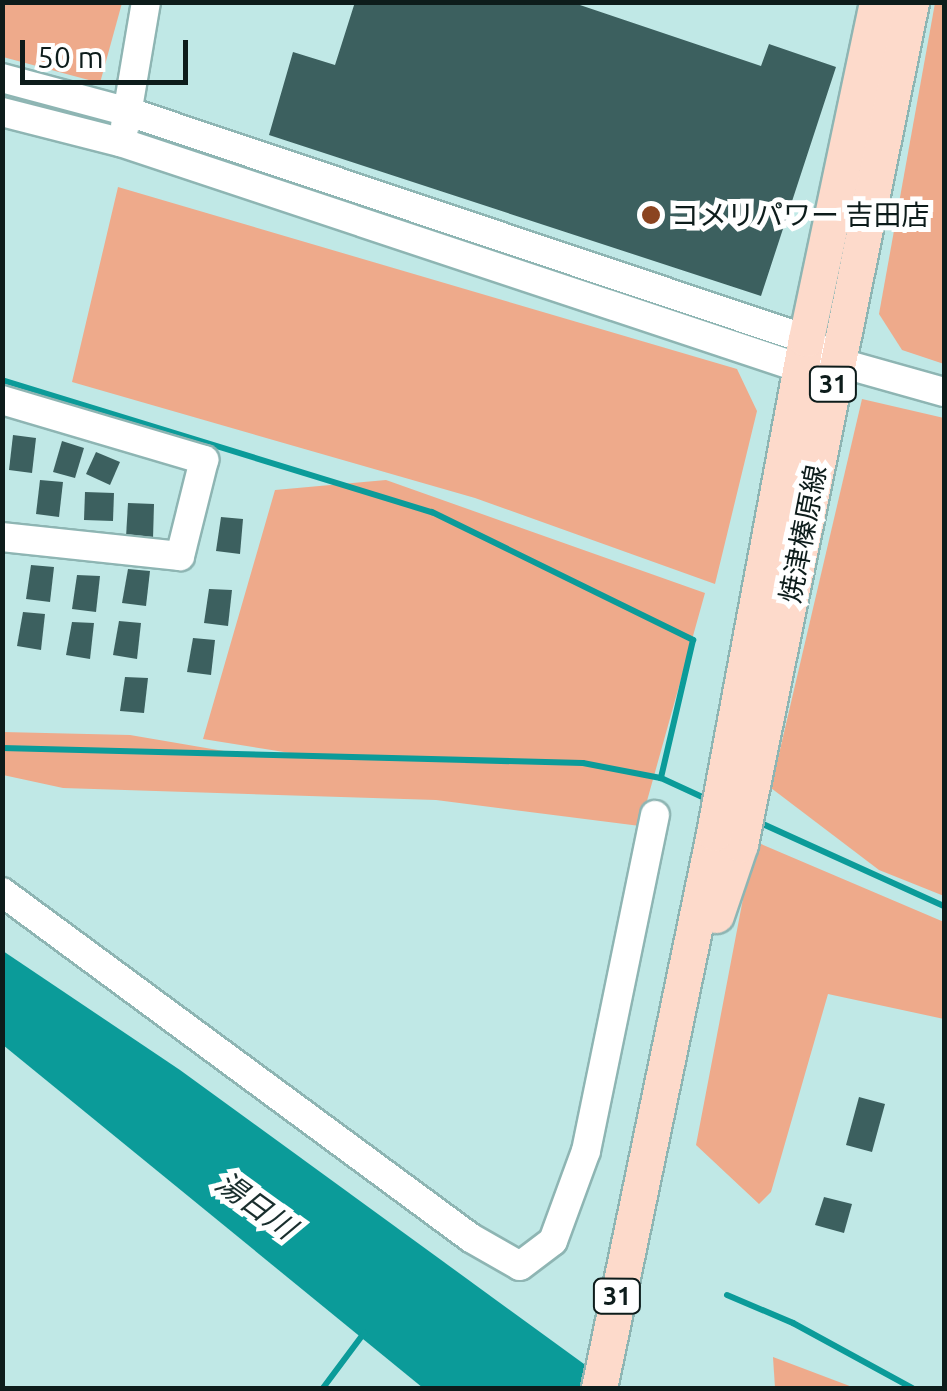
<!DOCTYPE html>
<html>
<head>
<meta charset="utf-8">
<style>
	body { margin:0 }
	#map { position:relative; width:947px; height:1391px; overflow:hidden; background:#c0e8e6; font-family:Ubuntu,"Noto Sans JP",sans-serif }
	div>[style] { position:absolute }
	.green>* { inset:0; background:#eeaa8b }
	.water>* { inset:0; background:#0b9b99 }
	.stream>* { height:6px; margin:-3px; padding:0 3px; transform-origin:3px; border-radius:3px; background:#0b9b99 }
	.building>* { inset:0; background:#3c605f }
	.roads { filter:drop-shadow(2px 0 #8eb5b3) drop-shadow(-2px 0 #8eb5b3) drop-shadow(0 2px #8eb5b3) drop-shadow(0 -2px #8eb5b3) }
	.minor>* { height:28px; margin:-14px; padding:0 14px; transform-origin:14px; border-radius:14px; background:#fff }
	.major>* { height:35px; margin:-17.5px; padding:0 17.5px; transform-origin:17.5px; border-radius:17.5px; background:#fddacb }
	.dots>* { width:28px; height:28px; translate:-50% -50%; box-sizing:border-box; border:5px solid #fff; border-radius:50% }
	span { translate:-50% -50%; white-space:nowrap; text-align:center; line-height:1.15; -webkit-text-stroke:10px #fff; paint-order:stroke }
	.shield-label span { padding:2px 8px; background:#fff; border:2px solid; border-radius:8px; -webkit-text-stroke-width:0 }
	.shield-label { font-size:25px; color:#0d1c1b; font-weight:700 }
	.poi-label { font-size:28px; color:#0d1c1b }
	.left { translate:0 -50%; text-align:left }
	.street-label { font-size:28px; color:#0d1c1b }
	.water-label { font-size:30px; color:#192e2d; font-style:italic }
	.frame { position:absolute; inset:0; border:5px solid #0d1c1b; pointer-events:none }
	.scale { position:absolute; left:20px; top:40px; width:168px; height:45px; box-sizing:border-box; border:5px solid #0d1c1b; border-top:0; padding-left:12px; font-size:30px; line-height:35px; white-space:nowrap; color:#0d1c1b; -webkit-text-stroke:8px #fff; paint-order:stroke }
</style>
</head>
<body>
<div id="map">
	<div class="green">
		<div style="clip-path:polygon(2px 3px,122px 3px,100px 83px,3px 57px)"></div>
		<div style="clip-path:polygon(935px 3px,944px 3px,944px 364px,902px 350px,879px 314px)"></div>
		<div style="clip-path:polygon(118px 187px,737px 369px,757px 411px,715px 584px,475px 498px,72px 382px)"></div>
		<div style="clip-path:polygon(862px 399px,944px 418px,944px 896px,879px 870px,771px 788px)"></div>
		<div style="clip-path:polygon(386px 480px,705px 593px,640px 826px,436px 800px,63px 788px,3px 775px,3px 732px,130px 735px,253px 756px,322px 758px,203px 739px,275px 490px)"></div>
		<div style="clip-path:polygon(754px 841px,944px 922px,944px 1019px,828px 994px,771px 1192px,759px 1204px,696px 1145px)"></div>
		<div style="clip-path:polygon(773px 1357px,855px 1388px,775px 1388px)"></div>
	</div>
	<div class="water">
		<div style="clip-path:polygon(3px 951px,180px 1070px,617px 1388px,423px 1388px,3px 1045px)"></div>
	</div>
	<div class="stream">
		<div style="left:2px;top:380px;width:450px;rotate:17.1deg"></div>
		<div style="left:432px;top:512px;width:291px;rotate:26.1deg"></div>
		<div style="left:693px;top:640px;width:142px;rotate:103.1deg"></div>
		<div style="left:2px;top:748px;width:581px;rotate:1.48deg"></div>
		<div style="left:583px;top:763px;width:79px;rotate:10.9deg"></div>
		<div style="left:661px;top:778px;width:55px;rotate:24.7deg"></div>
		<div style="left:754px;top:820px;width:209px;rotate:24.4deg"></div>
		<div style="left:727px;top:1295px;width:72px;rotate:23deg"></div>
		<div style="left:793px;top:1323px;width:136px;rotate:28.6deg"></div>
		<div style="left:323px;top:1388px;width:69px;rotate:-53.3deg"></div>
	</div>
	<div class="building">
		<div style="clip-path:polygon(355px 2px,571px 2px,761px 66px,769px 44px,836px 67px,761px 296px,269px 135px,293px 52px,335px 65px)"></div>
		<div style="clip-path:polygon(13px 435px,36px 438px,32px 473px,9px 470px)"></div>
		<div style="clip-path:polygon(62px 441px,84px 448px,75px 478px,53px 472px)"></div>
		<div style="clip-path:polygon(96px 452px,120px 462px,110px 485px,86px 474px)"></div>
		<div style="clip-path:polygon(40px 480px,63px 482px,59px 517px,36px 514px)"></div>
		<div style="clip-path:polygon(85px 492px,114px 493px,113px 521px,84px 520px)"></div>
		<div style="clip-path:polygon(128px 503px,154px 504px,153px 539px,126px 537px)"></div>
		<div style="clip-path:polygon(221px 517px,243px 519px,240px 554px,216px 551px)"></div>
		<div style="clip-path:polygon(31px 565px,54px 567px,50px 602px,26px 599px)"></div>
		<div style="clip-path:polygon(128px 569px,150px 571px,146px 606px,122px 603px)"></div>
		<div style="clip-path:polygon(77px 575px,100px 576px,96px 612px,72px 609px)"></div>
		<div style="clip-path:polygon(209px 589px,232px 590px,228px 626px,204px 623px)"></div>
		<div style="clip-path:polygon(23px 612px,45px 614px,41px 650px,17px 646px)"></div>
		<div style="clip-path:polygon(119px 621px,141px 623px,137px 659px,113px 655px)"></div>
		<div style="clip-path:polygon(72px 622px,94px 623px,90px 659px,66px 655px)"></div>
		<div style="clip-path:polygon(193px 638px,215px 640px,211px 675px,187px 672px)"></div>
		<div style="clip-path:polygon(125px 677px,148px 678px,144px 713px,120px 711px)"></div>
		<div style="clip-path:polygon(859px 1097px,885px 1104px,872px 1152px,846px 1145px)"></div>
		<div style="clip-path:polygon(824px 1197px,852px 1204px,844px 1233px,815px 1225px)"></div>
	</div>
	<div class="roads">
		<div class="minor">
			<div style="left:2px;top:78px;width:131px;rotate:15deg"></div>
			<div style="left:129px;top:112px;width:714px;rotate:18.54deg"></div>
			<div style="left:806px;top:339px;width:39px;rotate:37deg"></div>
			<div style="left:837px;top:362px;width:111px;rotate:15.7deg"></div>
			<div style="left:2px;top:112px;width:122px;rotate:14.3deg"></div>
			<div style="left:120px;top:142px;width:720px;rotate:18.38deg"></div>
			<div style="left:803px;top:369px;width:13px;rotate:-13deg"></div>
			<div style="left:125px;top:126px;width:126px;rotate:-80.4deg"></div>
			<div style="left:2px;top:400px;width:211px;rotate:16.5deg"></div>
			<div style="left:204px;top:460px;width:99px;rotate:104deg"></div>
			<div style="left:180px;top:556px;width:179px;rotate:-173.9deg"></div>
			<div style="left:2px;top:892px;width:583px;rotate:36.42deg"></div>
			<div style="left:471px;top:1238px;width:56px;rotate:29.7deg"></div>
			<div style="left:520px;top:1266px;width:41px;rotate:-37.1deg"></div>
			<div style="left:553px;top:1241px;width:96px;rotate:-69.9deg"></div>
			<div style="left:586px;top:1151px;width:343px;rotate:-78.4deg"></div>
		</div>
		<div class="major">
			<div style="left:716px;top:915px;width:75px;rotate:-71.3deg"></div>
			<div style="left:740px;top:844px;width:859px;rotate:-78.52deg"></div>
			<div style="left:599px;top:1388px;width:567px;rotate:-78.29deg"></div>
			<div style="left:714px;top:833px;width:502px;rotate:-79.45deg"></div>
			<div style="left:806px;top:339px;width:344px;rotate:-78.1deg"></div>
		</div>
	</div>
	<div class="dots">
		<div style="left:651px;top:215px;background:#8b4420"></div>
	</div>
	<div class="shield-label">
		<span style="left:833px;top:384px">31</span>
		<span style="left:617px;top:1296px">31</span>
	</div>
	<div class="poi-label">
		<span class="left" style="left:671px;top:215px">コメリパワー 吉田店</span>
	</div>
	<div class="street-label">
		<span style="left:803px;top:534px;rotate:-79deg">焼津榛原線</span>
	</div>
	<div class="water-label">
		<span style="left:256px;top:1205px;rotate:36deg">湯日川</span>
	</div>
	<div class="frame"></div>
	<div class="scale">50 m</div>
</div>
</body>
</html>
